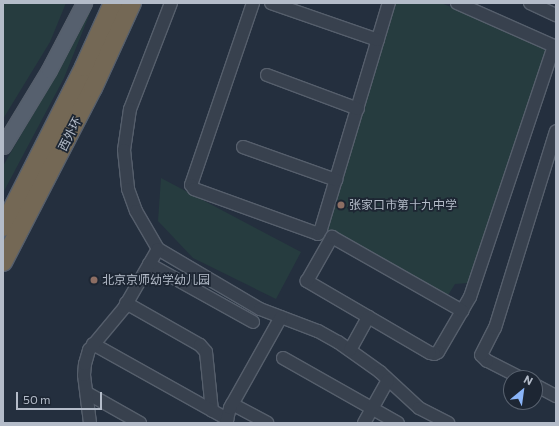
<!DOCTYPE html>
<html>
<head>
<meta charset="utf-8">
<style>
	body { margin:0 }
	#map { position:relative; width:559px; height:426px; overflow:hidden; background:#242f3e; font-family:Commissioner,"Noto Sans SC",sans-serif }
	div>[style] { position:absolute }
	.green>* { inset:0; background:#263c3f }
	.roads { filter:drop-shadow(1px 0 #565f6c) drop-shadow(-1px 0 #565f6c) drop-shadow(0 1px #565f6c) drop-shadow(0 -1px #565f6c) }
	.minor>* { height:12px; margin:-6px; padding:0 6px; transform-origin:6px; border-radius:6px; background:#38414e }
	.major>* { height:15px; margin:-7.5px; padding:0 7.5px; transform-origin:7.5px; border-radius:7.5px; background:#56606e }
	.highway>* { height:18px; margin:-9px; padding:0 9px; transform-origin:9px; border-radius:9px; background:#746855 }
	.dots>* { width:11px; height:11px; translate:-50% -50%; box-sizing:border-box; border:2px solid #1d2633; border-radius:50% }
	span { translate:-50% -50%; white-space:nowrap; text-align:center; line-height:1.15; -webkit-text-stroke:3.5px #1d2633; paint-order:stroke }
	.street-label { font-size:12px; color:#b4bcc9 }
	.poi-label { font-size:12px; color:#b4bcc9 }
	.left { translate:0 -50%; text-align:left }
	.frame { position:absolute; inset:0; border:4px solid #b4bcc9; pointer-events:none }
	.north { position:absolute; left:503px; top:370px; width:40px; height:40px; box-sizing:border-box; background:#1d2633; border:1px solid #59626f; border-radius:50%; rotate:29deg; font-size:11px; font-weight:700; line-height:16px; text-align:center; color:#b4bcc9 }
	.north::after { content:''; display:block; margin:auto; width:14px; height:18px; background:#8ab4f8; clip-path:polygon(50% 0,100% 100%,50% 72%,0 100%) }
	.scale { position:absolute; left:16px; top:392px; width:86px; height:18px; box-sizing:border-box; border:2px solid #b4bcc9; border-top:0; padding-left:5px; font-size:12px; line-height:14px; white-space:nowrap; color:#b4bcc9; -webkit-text-stroke:3px #1d2633; paint-order:stroke }
</style>
</head>
<body>
<div id="map">
	<div class="green">
		<div style="clip-path:polygon(3px 3px,66px 3px,50px 42px,3px 119px)"></div>
		<div style="clip-path:polygon(90px 3px,94px 3px,64px 78px,3px 193px,3px 166px,51px 83px)"></div>
		<div style="clip-path:polygon(395px 3px,441px 3px,550px 46px,468px 283px,455px 284px,445px 300px,324px 231px)"></div>
		<div style="clip-path:polygon(161px 178px,301px 252px,276px 299px,193px 258px,158px 221px)"></div>
	</div>
	<div class="roads">
		<div class="minor">
			<div style="left:171px;top:3px;width:114px;rotate:111.1deg"></div>
			<div style="left:130px;top:109px;width:41px;rotate:98.3deg"></div>
			<div style="left:124px;top:150px;width:39px;rotate:84deg"></div>
			<div style="left:128px;top:189px;width:23px;rotate:70deg"></div>
			<div style="left:136px;top:211px;width:44px;rotate:59.9deg"></div>
			<div style="left:158px;top:249px;width:118px;rotate:30.5deg"></div>
			<div style="left:260px;top:309px;width:62px;rotate:20.8deg"></div>
			<div style="left:318px;top:331px;width:23px;rotate:29deg"></div>
			<div style="left:338px;top:342px;width:52px;rotate:35.5deg"></div>
			<div style="left:380px;top:372px;width:53px;rotate:42.7deg"></div>
			<div style="left:419px;top:408px;width:33px;rotate:27deg"></div>
			<div style="left:253px;top:3px;width:192px;rotate:108.8deg"></div>
			<div style="left:191px;top:185px;width:5px;rotate:53deg"></div>
			<div style="left:194px;top:189px;width:132px;rotate:19.9deg"></div>
			<div style="left:318px;top:234px;width:6px;rotate:-59deg"></div>
			<div style="left:321px;top:229px;width:236px;rotate:-73.3deg"></div>
			<div style="left:271px;top:3px;width:113px;rotate:19.1deg"></div>
			<div style="left:457px;top:3px;width:106px;rotate:23.9deg"></div>
			<div style="left:554px;top:46px;width:265px;rotate:108.5deg"></div>
			<div style="left:470px;top:297px;width:16px;rotate:120deg"></div>
			<div style="left:462px;top:311px;width:48px;rotate:120.3deg"></div>
			<div style="left:438px;top:352px;width:4px;rotate:153deg"></div>
			<div style="left:434px;top:354px;width:4px;rotate:-166deg"></div>
			<div style="left:430px;top:353px;width:143px;rotate:-149.7deg"></div>
			<div style="left:307px;top:281px;width:51px;rotate:-60.4deg"></div>
			<div style="left:332px;top:237px;width:150px;rotate:29.6deg"></div>
			<div style="left:530px;top:3px;width:29px;rotate:25deg"></div>
			<div style="left:267px;top:75px;width:97px;rotate:20.5deg"></div>
			<div style="left:243px;top:147px;width:99px;rotate:19.5deg"></div>
			<div style="left:149px;top:264px;width:119px;rotate:29.1deg"></div>
			<div style="left:126px;top:303px;width:85px;rotate:29.6deg"></div>
			<div style="left:200px;top:345px;width:9px;rotate:49deg"></div>
			<div style="left:206px;top:352px;width:59px;rotate:84.2deg"></div>
			<div style="left:93px;top:344px;width:154px;rotate:29.2deg"></div>
			<div style="left:350px;top:350px;width:38px;rotate:-61deg"></div>
			<div style="left:283px;top:358px;width:132px;rotate:29.5deg"></div>
			<div style="left:521px;top:378px;width:38px;rotate:-153deg"></div>
			<div style="left:487px;top:361px;width:8px;rotate:-135deg"></div>
			<div style="left:481px;top:355px;width:30px;rotate:-63deg"></div>
			<div style="left:495px;top:328px;width:206px;rotate:-72.8deg"></div>
			<div style="left:535px;top:385px;width:24px;rotate:28deg"></div>
			<div style="left:87px;top:393px;width:61px;rotate:29.5deg"></div>
			<div style="left:232px;top:404px;width:40px;rotate:28deg"></div>
			<div style="left:90px;top:423px;width:48px;rotate:-97.1deg"></div>
			<div style="left:84px;top:375px;width:11px;rotate:-85deg"></div>
			<div style="left:85px;top:364px;width:15px;rotate:-74deg"></div>
			<div style="left:89px;top:350px;width:55px;rotate:-50.2deg"></div>
			<div style="left:124px;top:308px;width:68px;rotate:-60deg"></div>
			<div style="left:226px;top:423px;width:16px;rotate:-75deg"></div>
			<div style="left:230px;top:408px;width:104px;rotate:-60.7deg"></div>
			<div style="left:364px;top:423px;width:49px;rotate:-60.8deg"></div>
		</div>
		<div class="major">
			<div style="left:3px;top:146px;width:89px;rotate:-58.8deg"></div>
			<div style="left:49px;top:70px;width:76px;rotate:-62.4deg"></div>
		</div>
		<div class="highway">
			<div style="left:3px;top:227px;width:179px;rotate:-63.1deg"></div>
			<div style="left:84px;top:67px;width:70px;rotate:-65.6deg"></div>
			<div style="left:3px;top:262px;width:196px;rotate:-62.7deg"></div>
			<div style="left:93px;top:88px;width:94px;rotate:-65.4deg"></div>
		</div>
	</div>
	<div class="dots">
		<div style="left:341px;top:205px;background:#8d6e63"></div>
		<div style="left:94px;top:280px;background:#8d6e63"></div>
	</div>
	<div class="street-label">
		<span style="left:70px;top:134px;rotate:-63deg">西外环</span>
	</div>
	<div class="poi-label">
		<span class="left" style="left:349px;top:205px">张家口市第十九中学</span>
		<span class="left" style="left:102px;top:280px">北京京师幼学幼儿园</span>
	</div>
	<div class="frame"></div>
	<div class="north">N</div>
	<div class="scale">50 m</div>
</div>
</body>
</html>
